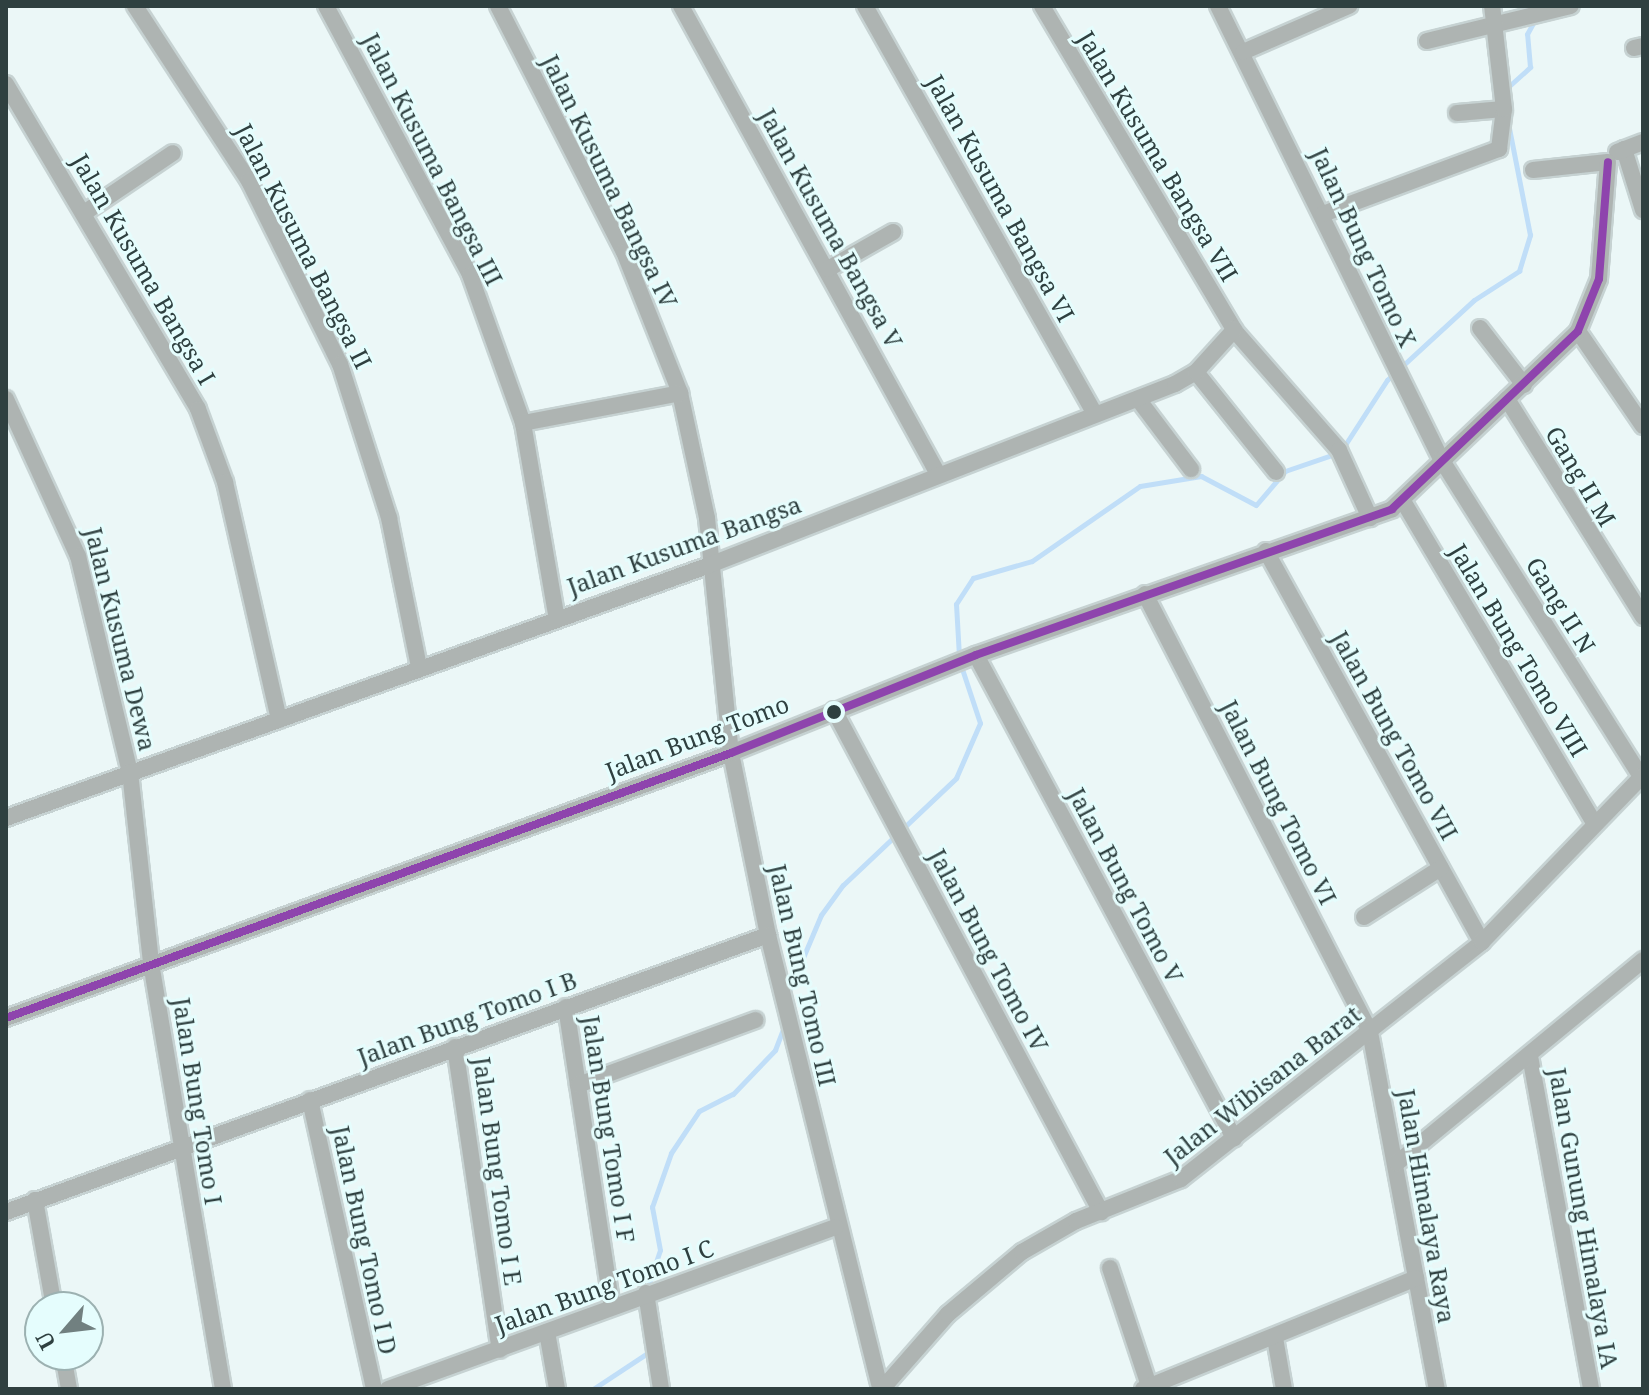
<!DOCTYPE html>
<html>
<head>
<meta charset="utf-8">
<style>
	body { margin:0 }
	#map { position:relative; width:1649px; height:1395px; overflow:hidden; background:#ebf7f7; font-family:"Noto Serif",serif }
	div>[style] { position:absolute }
	.stream>* { height:5px; margin:-2.5px; padding:0 2.5px; transform-origin:2.5px; border-radius:2.5px; background:#c0def8 }
	.roads { filter:drop-shadow(2px 0 #c6d2d2) drop-shadow(-2px 0 #c6d2d2) drop-shadow(0 2px #c6d2d2) drop-shadow(0 -2px #c6d2d2) }
	.street>* { height:16px; margin:-8px; padding:0 8px; transform-origin:8px; border-radius:8px; background:#aeb4b2 }
	.bus-1>* { height:8px; margin:-4px; padding:0 4px; transform-origin:4px; border-radius:4px; background:#8e44ad }
	.dots>* { width:22px; height:22px; translate:-50% -50%; box-sizing:border-box; border:4px solid #e5fdfd; border-radius:50% }
	span { translate:-50% -50%; white-space:nowrap; text-align:center; line-height:1.15; -webkit-text-stroke:6px #e5fdfd; paint-order:stroke }
	.street-label { font-size:24px; color:#2f4040 }
	.frame { position:absolute; inset:0; border:8px solid #2f4040; pointer-events:none }
	.north { position:absolute; left:24px; top:1291px; width:80px; height:80px; box-sizing:border-box; background:#e5fdfd; border:2px solid #9cb1b1; border-radius:50%; rotate:242deg; font-size:22px; font-weight:700; line-height:32px; text-align:center; color:#2f4040 }
	.north::after { content:''; display:block; margin:auto; width:28px; height:36px; background:#718080; clip-path:polygon(50% 0,100% 100%,50% 72%,0 100%) }
</style>
</head>
<body>
<div id="map">
	<div class="stream">
		<div style="left:1508px;top:87px;width:30px;rotate:-42deg"></div>
		<div style="left:1530px;top:67px;width:33px;rotate:-95deg"></div>
		<div style="left:1527px;top:34px;width:18px;rotate:-61deg"></div>
		<div style="left:1343px;top:448px;width:81px;rotate:-57.1deg"></div>
		<div style="left:1387px;top:380px;width:118px;rotate:-42.6deg"></div>
		<div style="left:1474px;top:300px;width:54px;rotate:-32.8deg"></div>
		<div style="left:1519px;top:271px;width:38px;rotate:-73deg"></div>
		<div style="left:1530px;top:235px;width:109px;rotate:-101.1deg"></div>
		<div style="left:959px;top:656px;width:52px;rotate:-93.3deg"></div>
		<div style="left:956px;top:604px;width:31px;rotate:-57deg"></div>
		<div style="left:973px;top:578px;width:61px;rotate:-16.1deg"></div>
		<div style="left:1032px;top:561px;width:131px;rotate:-34.8deg"></div>
		<div style="left:1140px;top:486px;width:62px;rotate:-9.3deg"></div>
		<div style="left:1201px;top:476px;width:62px;rotate:27.8deg"></div>
		<div style="left:1256px;top:505px;width:45px;rotate:-49.5deg"></div>
		<div style="left:1285px;top:471px;width:53px;rotate:-18.8deg"></div>
		<div style="left:788px;top:993px;width:85px;rotate:-67.1deg"></div>
		<div style="left:821px;top:915px;width:37px;rotate:-54deg"></div>
		<div style="left:843px;top:885px;width:156px;rotate:-43.4deg"></div>
		<div style="left:956px;top:778px;width:60px;rotate:-66.4deg"></div>
		<div style="left:980px;top:723px;width:60px;rotate:-108.4deg"></div>
		<div style="left:646px;top:1292px;width:44px;rotate:-71.6deg"></div>
		<div style="left:660px;top:1250px;width:44px;rotate:-100.5deg"></div>
		<div style="left:652px;top:1207px;width:57px;rotate:-70.6deg"></div>
		<div style="left:671px;top:1153px;width:50px;rotate:-56.3deg"></div>
		<div style="left:699px;top:1111px;width:38px;rotate:-27deg"></div>
		<div style="left:733px;top:1094px;width:61px;rotate:-46.3deg"></div>
		<div style="left:775px;top:1050px;width:26px;rotate:-69deg"></div>
		<div style="left:593px;top:1389px;width:71px;rotate:-33.5deg"></div>
	</div>
	<div class="roads">
		<div class="street">
			<div style="left:135px;top:6px;width:209px;rotate:56.9deg"></div>
			<div style="left:249px;top:181px;width:204px;rotate:63.6deg"></div>
			<div style="left:340px;top:364px;width:162px;rotate:72.3deg"></div>
			<div style="left:389px;top:518px;width:152px;rotate:78.6deg"></div>
			<div style="left:326px;top:6px;width:305px;rotate:61.8deg"></div>
			<div style="left:470px;top:275px;width:157px;rotate:70.3deg"></div>
			<div style="left:523px;top:423px;width:195px;rotate:80.2deg"></div>
			<div style="left:498px;top:6px;width:276px;rotate:62.9deg"></div>
			<div style="left:624px;top:252px;width:152px;rotate:68.3deg"></div>
			<div style="left:680px;top:393px;width:128px;rotate:77.8deg"></div>
			<div style="left:707px;top:518px;width:236px;rotate:84.2deg"></div>
			<div style="left:731px;top:753px;width:186px;rotate:78.5deg"></div>
			<div style="left:768px;top:935px;width:468px;rotate:76.1deg"></div>
			<div style="left:681px;top:6px;width:534px;rotate:61.23deg"></div>
			<div style="left:865px;top:6px;width:468px;rotate:60.6deg"></div>
			<div style="left:1042px;top:6px;width:377px;rotate:59.3deg"></div>
			<div style="left:1234px;top:330px;width:159px;rotate:48.8deg"></div>
			<div style="left:1339px;top:450px;width:75px;rotate:65.5deg"></div>
			<div style="left:1218px;top:6px;width:505px;rotate:63.79deg"></div>
			<div style="left:1441px;top:459px;width:376px;rotate:57.8deg"></div>
			<div style="left:1427px;top:41px;width:148px;rotate:-13.7deg"></div>
			<div style="left:1634px;top:48px;width:9px;rotate:-13deg"></div>
			<div style="left:1243px;top:52px;width:116px;rotate:-23.5deg"></div>
			<div style="left:6px;top:84px;width:377px;rotate:59.4deg"></div>
			<div style="left:198px;top:409px;width:78px;rotate:69.7deg"></div>
			<div style="left:225px;top:482px;width:244px;rotate:77.2deg"></div>
			<div style="left:1457px;top:113px;width:47px;rotate:-4.9deg"></div>
			<div style="left:1624px;top:149px;width:64px;rotate:72.7deg"></div>
			<div style="left:1617px;top:152px;width:28px;rotate:-21deg"></div>
			<div style="left:1533px;top:170px;width:75px;rotate:-6.1deg"></div>
			<div style="left:84px;top:213px;width:107px;rotate:-34deg"></div>
			<div style="left:1323px;top:214px;width:188px;rotate:-20.3deg"></div>
			<div style="left:1499px;top:149px;width:40px;rotate:-82.9deg"></div>
			<div style="left:1504px;top:109px;width:104px;rotate:-96.6deg"></div>
			<div style="left:828px;top:269px;width:75px;rotate:-29.6deg"></div>
			<div style="left:1480px;top:328px;width:72px;rotate:52.3deg"></div>
			<div style="left:1578px;top:331px;width:115px;rotate:55.6deg"></div>
			<div style="left:1196px;top:372px;width:128px;rotate:51.3deg"></div>
			<div style="left:6px;top:399px;width:173px;rotate:65.4deg"></div>
			<div style="left:78px;top:556px;width:222px;rotate:76.5deg"></div>
			<div style="left:130px;top:772px;width:192px;rotate:83.7deg"></div>
			<div style="left:151px;top:963px;width:432px;rotate:80.4deg"></div>
			<div style="left:1138px;top:399px;width:88px;rotate:52.9deg"></div>
			<div style="left:1507px;top:399px;width:257px;rotate:58deg"></div>
			<div style="left:523px;top:423px;width:160px;rotate:-10.8deg"></div>
			<div style="left:1403px;top:501px;width:374px;rotate:59.3deg"></div>
			<div style="left:1266px;top:551px;width:447px;rotate:61.1deg"></div>
			<div style="left:1145px;top:594px;width:492px;rotate:62.8deg"></div>
			<div style="left:1370px;top:1032px;width:363px;rotate:79.4deg"></div>
			<div style="left:976px;top:655px;width:548px;rotate:61.89deg"></div>
			<div style="left:834px;top:710px;width:569px;rotate:61.99deg"></div>
			<div style="left:6px;top:818px;width:745px;rotate:-19.77deg"></div>
			<div style="left:707px;top:566px;width:502px;rotate:-21.25deg"></div>
			<div style="left:1175px;top:384px;width:24px;rotate:-30deg"></div>
			<div style="left:1196px;top:372px;width:57px;rotate:-47.9deg"></div>
			<div style="left:1364px;top:917px;width:91px;rotate:-32.5deg"></div>
			<div style="left:566px;top:1007px;width:303px;rotate:81.3deg"></div>
			<div style="left:6px;top:1018px;width:772px;rotate:-20.08deg"></div>
			<div style="left:731px;top:753px;width:264px;rotate:-21.8deg"></div>
			<div style="left:976px;top:655px;width:441px;rotate:-19.3deg"></div>
			<div style="left:1392px;top:509px;width:257px;rotate:-43.7deg"></div>
			<div style="left:1578px;top:331px;width:56px;rotate:-68deg"></div>
			<div style="left:1599px;top:279px;width:117px;rotate:-85.6deg"></div>
			<div style="left:455px;top:1047px;width:306px;rotate:81.6deg"></div>
			<div style="left:1530px;top:1056px;width:339px;rotate:79.6deg"></div>
			<div style="left:578px;top:1085px;width:189px;rotate:-20.1deg"></div>
			<div style="left:310px;top:1100px;width:296px;rotate:77.5deg"></div>
			<div style="left:1397px;top:1163px;width:319px;rotate:-39.5deg"></div>
			<div style="left:35px;top:1200px;width:109px;rotate:79.9deg"></div>
			<div style="left:6px;top:1212px;width:811px;rotate:-19.98deg"></div>
			<div style="left:1110px;top:1268px;width:124px;rotate:71.7deg"></div>
			<div style="left:646px;top:1293px;width:97px;rotate:81.1deg"></div>
			<div style="left:547px;top:1332px;width:58px;rotate:80deg"></div>
			<div style="left:1275px;top:1338px;width:52px;rotate:80deg"></div>
			<div style="left:63px;top:1355px;width:35px;rotate:80deg"></div>
			<div style="left:388px;top:1389px;width:476px;rotate:-19.9deg"></div>
			<div style="left:882px;top:1389px;width:100px;rotate:-48.7deg"></div>
			<div style="left:948px;top:1314px;width:97px;rotate:-40deg"></div>
			<div style="left:1022px;top:1252px;width:62px;rotate:-29.9deg"></div>
			<div style="left:1076px;top:1221px;width:113px;rotate:-21.8deg"></div>
			<div style="left:1181px;top:1179px;width:383px;rotate:-38.2deg"></div>
			<div style="left:1482px;top:942px;width:232px;rotate:-46deg"></div>
			<div style="left:1143px;top:1389px;width:295px;rotate:-22.1deg"></div>
		</div>
	</div>
	<div class="bus-1">
		<div style="left:6px;top:1018px;width:772px;rotate:-20.08deg"></div>
		<div style="left:731px;top:753px;width:264px;rotate:-21.8deg"></div>
		<div style="left:976px;top:655px;width:441px;rotate:-19.3deg"></div>
		<div style="left:1392px;top:509px;width:257px;rotate:-43.7deg"></div>
		<div style="left:1578px;top:331px;width:56px;rotate:-68deg"></div>
		<div style="left:1599px;top:279px;width:117px;rotate:-85.6deg"></div>
	</div>
	<div class="dots">
		<div style="left:834px;top:712px;background:#2f4040"></div>
	</div>
	<div class="street-label">
		<span style="left:1158px;top:156px;rotate:59deg">Jalan Kusuma Bangsa VII</span>
		<span style="left:433px;top:159px;rotate:63deg">Jalan Kusuma Bangsa III</span>
		<span style="left:610px;top:181px;rotate:64deg">Jalan Kusuma Bangsa IV</span>
		<span style="left:1001px;top:198px;rotate:61deg">Jalan Kusuma Bangsa VI</span>
		<span style="left:831px;top:228px;rotate:61deg">Jalan Kusuma Bangsa V</span>
		<span style="left:304px;top:246px;rotate:63deg">Jalan Kusuma Bangsa II</span>
		<span style="left:1364px;top:247px;rotate:65deg">Jalan Bung Tomo X</span>
		<span style="left:144px;top:269px;rotate:60deg">Jalan Kusuma Bangsa I</span>
		<span style="left:1581px;top:476px;rotate:59deg">Gang II M</span>
		<span style="left:684px;top:545px;rotate:-20deg">Jalan Kusuma Bangsa</span>
		<span style="left:1561px;top:605px;rotate:58deg">Gang II N</span>
		<span style="left:121px;top:639px;rotate:76deg">Jalan Kusuma Dewa</span>
		<span style="left:1519px;top:650px;rotate:59deg">Jalan Bung Tomo VIII</span>
		<span style="left:1395px;top:735px;rotate:61deg">Jalan Bung Tomo VII</span>
		<span style="left:697px;top:737px;rotate:-21deg">Jalan Bung Tomo</span>
		<span style="left:1279px;top:802px;rotate:63deg">Jalan Bung Tomo VI</span>
		<span style="left:1126px;top:885px;rotate:62deg">Jalan Bung Tomo V</span>
		<span style="left:989px;top:950px;rotate:62deg">Jalan Bung Tomo IV</span>
		<span style="left:803px;top:975px;rotate:77deg">Jalan Bung Tomo III</span>
		<span style="left:467px;top:1018px;rotate:-20deg">Jalan Bung Tomo I B</span>
		<span style="left:1262px;top:1085px;rotate:-38deg">Jalan Wibisana Barat</span>
		<span style="left:198px;top:1101px;rotate:81deg">Jalan Bung Tomo I</span>
		<span style="left:609px;top:1129px;rotate:81deg">Jalan Bung Tomo I F</span>
		<span style="left:498px;top:1171px;rotate:82deg">Jalan Bung Tomo I E</span>
		<span style="left:1427px;top:1206px;rotate:80deg">Jalan Himalaya Raya</span>
		<span style="left:1584px;top:1218px;rotate:80deg">Jalan Gunung Himalaya IA</span>
		<span style="left:365px;top:1240px;rotate:78deg">Jalan Bung Tomo I D</span>
		<span style="left:604px;top:1286px;rotate:-20deg">Jalan Bung Tomo I C</span>
	</div>
	<div class="frame"></div>
	<div class="north">U</div>
</div>
</body>
</html>
